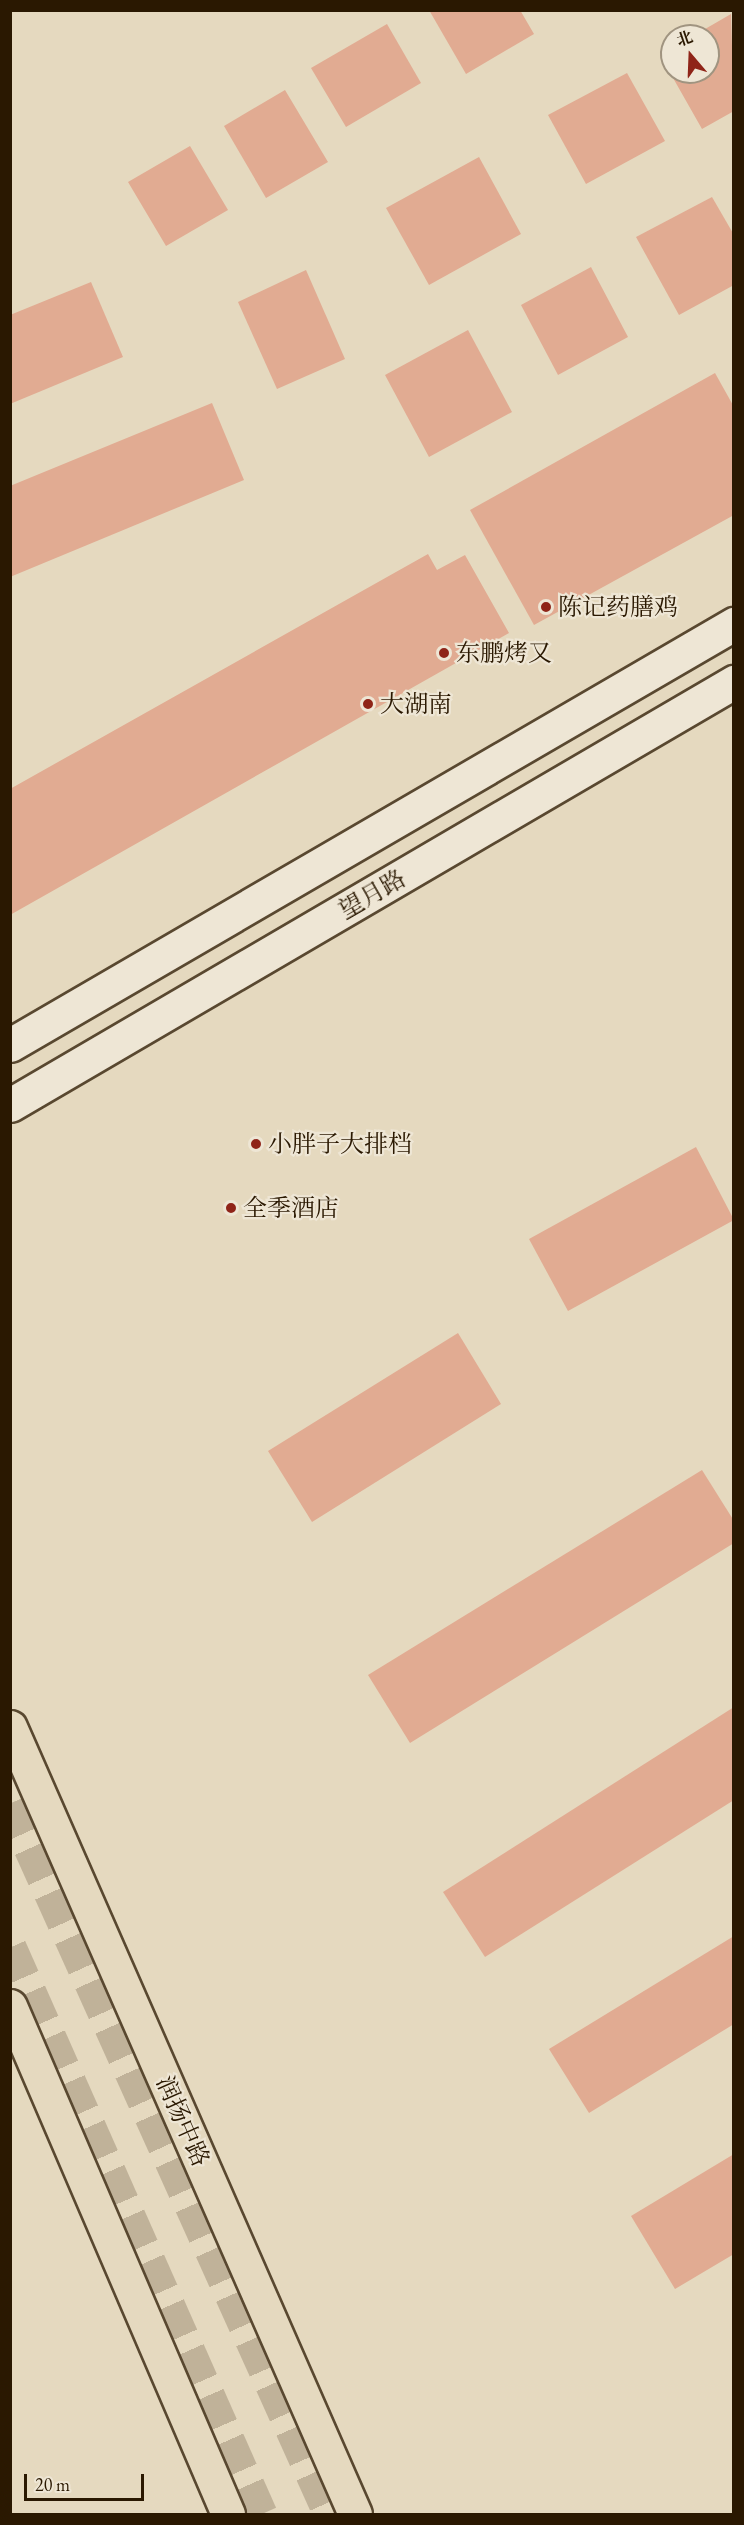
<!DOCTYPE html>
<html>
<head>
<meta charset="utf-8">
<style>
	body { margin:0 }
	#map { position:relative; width:744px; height:2525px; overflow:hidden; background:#e5d9bf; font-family:"EB Garamond","Noto Serif SC",serif }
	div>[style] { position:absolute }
	.building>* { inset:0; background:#e1ab92 }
	.highway-tunnel>* { height:33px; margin-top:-16.5px; transform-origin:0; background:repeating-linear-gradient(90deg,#c0b299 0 33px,transparent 0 49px) }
	.roads { filter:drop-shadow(2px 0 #594830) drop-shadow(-2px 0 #594830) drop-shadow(0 2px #594830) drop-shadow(0 -2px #594830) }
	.minor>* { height:33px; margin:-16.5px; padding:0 16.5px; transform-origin:16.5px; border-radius:16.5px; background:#eee6d5 }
	.major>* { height:33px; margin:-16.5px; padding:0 16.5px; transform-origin:16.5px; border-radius:16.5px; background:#e5d9bf }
	.dots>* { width:16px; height:16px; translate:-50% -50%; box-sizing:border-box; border:3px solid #eee6d5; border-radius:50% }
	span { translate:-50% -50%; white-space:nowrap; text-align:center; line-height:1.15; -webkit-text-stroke:4.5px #eee6d5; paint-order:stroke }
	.poi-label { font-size:24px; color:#2a1801 }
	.left { translate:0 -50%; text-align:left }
	.street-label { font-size:24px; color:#2a1801 }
	.frame { position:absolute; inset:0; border:12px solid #2a1801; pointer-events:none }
	.north { position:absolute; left:660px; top:24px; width:60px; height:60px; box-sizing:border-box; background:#eee6d5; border:2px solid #a09480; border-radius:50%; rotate:341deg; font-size:16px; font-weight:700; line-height:24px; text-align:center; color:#2a1801 }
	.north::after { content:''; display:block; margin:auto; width:21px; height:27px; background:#8f2418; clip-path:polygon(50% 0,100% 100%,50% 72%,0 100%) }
	.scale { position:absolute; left:24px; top:2474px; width:120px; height:27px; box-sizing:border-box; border:3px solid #2a1801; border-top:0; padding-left:8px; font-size:18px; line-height:21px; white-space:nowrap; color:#2a1801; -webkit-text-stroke:4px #eee6d5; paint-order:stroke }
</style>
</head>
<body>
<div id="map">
	<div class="building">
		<div style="clip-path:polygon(429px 10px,520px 10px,534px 34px,466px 74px)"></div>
		<div style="clip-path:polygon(731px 14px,734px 111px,702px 129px,660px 55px,672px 48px,672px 72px,708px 72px,708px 36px,693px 36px)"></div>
		<div style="clip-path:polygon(387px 24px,421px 83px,346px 127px,311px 68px)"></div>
		<div style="clip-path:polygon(627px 73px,665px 141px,586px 184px,548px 115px)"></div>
		<div style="clip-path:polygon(285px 90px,328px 162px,266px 198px,224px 126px)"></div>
		<div style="clip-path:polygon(190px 146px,228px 210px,166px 246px,128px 182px)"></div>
		<div style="clip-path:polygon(479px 157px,521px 234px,429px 285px,386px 208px)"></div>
		<div style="clip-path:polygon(712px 197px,734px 235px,734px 285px,679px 315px,636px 237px)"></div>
		<div style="clip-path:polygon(591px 267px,628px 337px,558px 375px,521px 305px)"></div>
		<div style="clip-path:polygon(306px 270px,345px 359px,277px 389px,238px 302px)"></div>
		<div style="clip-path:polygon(91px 282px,123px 357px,10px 404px,10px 315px)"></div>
		<div style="clip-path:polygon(468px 330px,512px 412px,429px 457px,385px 375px)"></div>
		<div style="clip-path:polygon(715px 373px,734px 407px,734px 515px,534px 625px,470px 510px)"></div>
		<div style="clip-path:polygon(212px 403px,244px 480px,10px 577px,10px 486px)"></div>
		<div style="clip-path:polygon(428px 554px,437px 570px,465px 555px,509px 633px,10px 915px,10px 789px)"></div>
		<div style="clip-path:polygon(696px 1147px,734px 1220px,568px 1311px,529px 1239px)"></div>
		<div style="clip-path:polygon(458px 1333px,501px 1404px,312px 1522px,268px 1451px)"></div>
		<div style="clip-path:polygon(702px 1470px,734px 1521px,734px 1543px,410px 1743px,368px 1675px)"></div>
		<div style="clip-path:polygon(734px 1707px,734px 1800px,485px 1957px,443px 1892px)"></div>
		<div style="clip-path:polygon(734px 1936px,734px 2024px,589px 2113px,549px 2049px)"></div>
		<div style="clip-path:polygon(734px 2154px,734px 2254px,675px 2289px,631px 2216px)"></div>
	</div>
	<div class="highway-tunnel">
		<div style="left:10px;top:1803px;width:780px;rotate:65.77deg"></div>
		<div style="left:10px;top:1947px;width:620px;rotate:66.12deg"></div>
	</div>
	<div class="roads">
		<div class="minor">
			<div style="left:10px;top:1045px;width:838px;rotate:-30.18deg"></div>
			<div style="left:10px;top:1105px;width:839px;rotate:-30.3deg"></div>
		</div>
		<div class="major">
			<div style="left:10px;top:1727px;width:859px;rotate:66.33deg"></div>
			<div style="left:10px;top:2006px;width:553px;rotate:66.77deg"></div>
		</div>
	</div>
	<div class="dots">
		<div style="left:546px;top:607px;background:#8f2418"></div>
		<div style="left:444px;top:653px;background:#8f2418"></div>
		<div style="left:368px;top:704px;background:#8f2418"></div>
		<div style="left:256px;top:1144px;background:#8f2418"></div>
		<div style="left:231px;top:1208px;background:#8f2418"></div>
	</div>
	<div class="poi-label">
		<span class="left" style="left:558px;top:607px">陈记药膳鸡</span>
		<span class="left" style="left:456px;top:653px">东鹏烤又</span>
		<span class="left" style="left:380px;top:704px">大湖南</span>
		<span class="left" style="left:268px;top:1144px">小胖子大排档</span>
		<span class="left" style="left:243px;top:1208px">全季酒店</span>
	</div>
	<div class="street-label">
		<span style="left:372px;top:894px;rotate:-30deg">望月路</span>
		<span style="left:183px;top:2121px;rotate:66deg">润扬中路</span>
	</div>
	<div class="frame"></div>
	<div class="north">北</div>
	<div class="scale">20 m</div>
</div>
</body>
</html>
